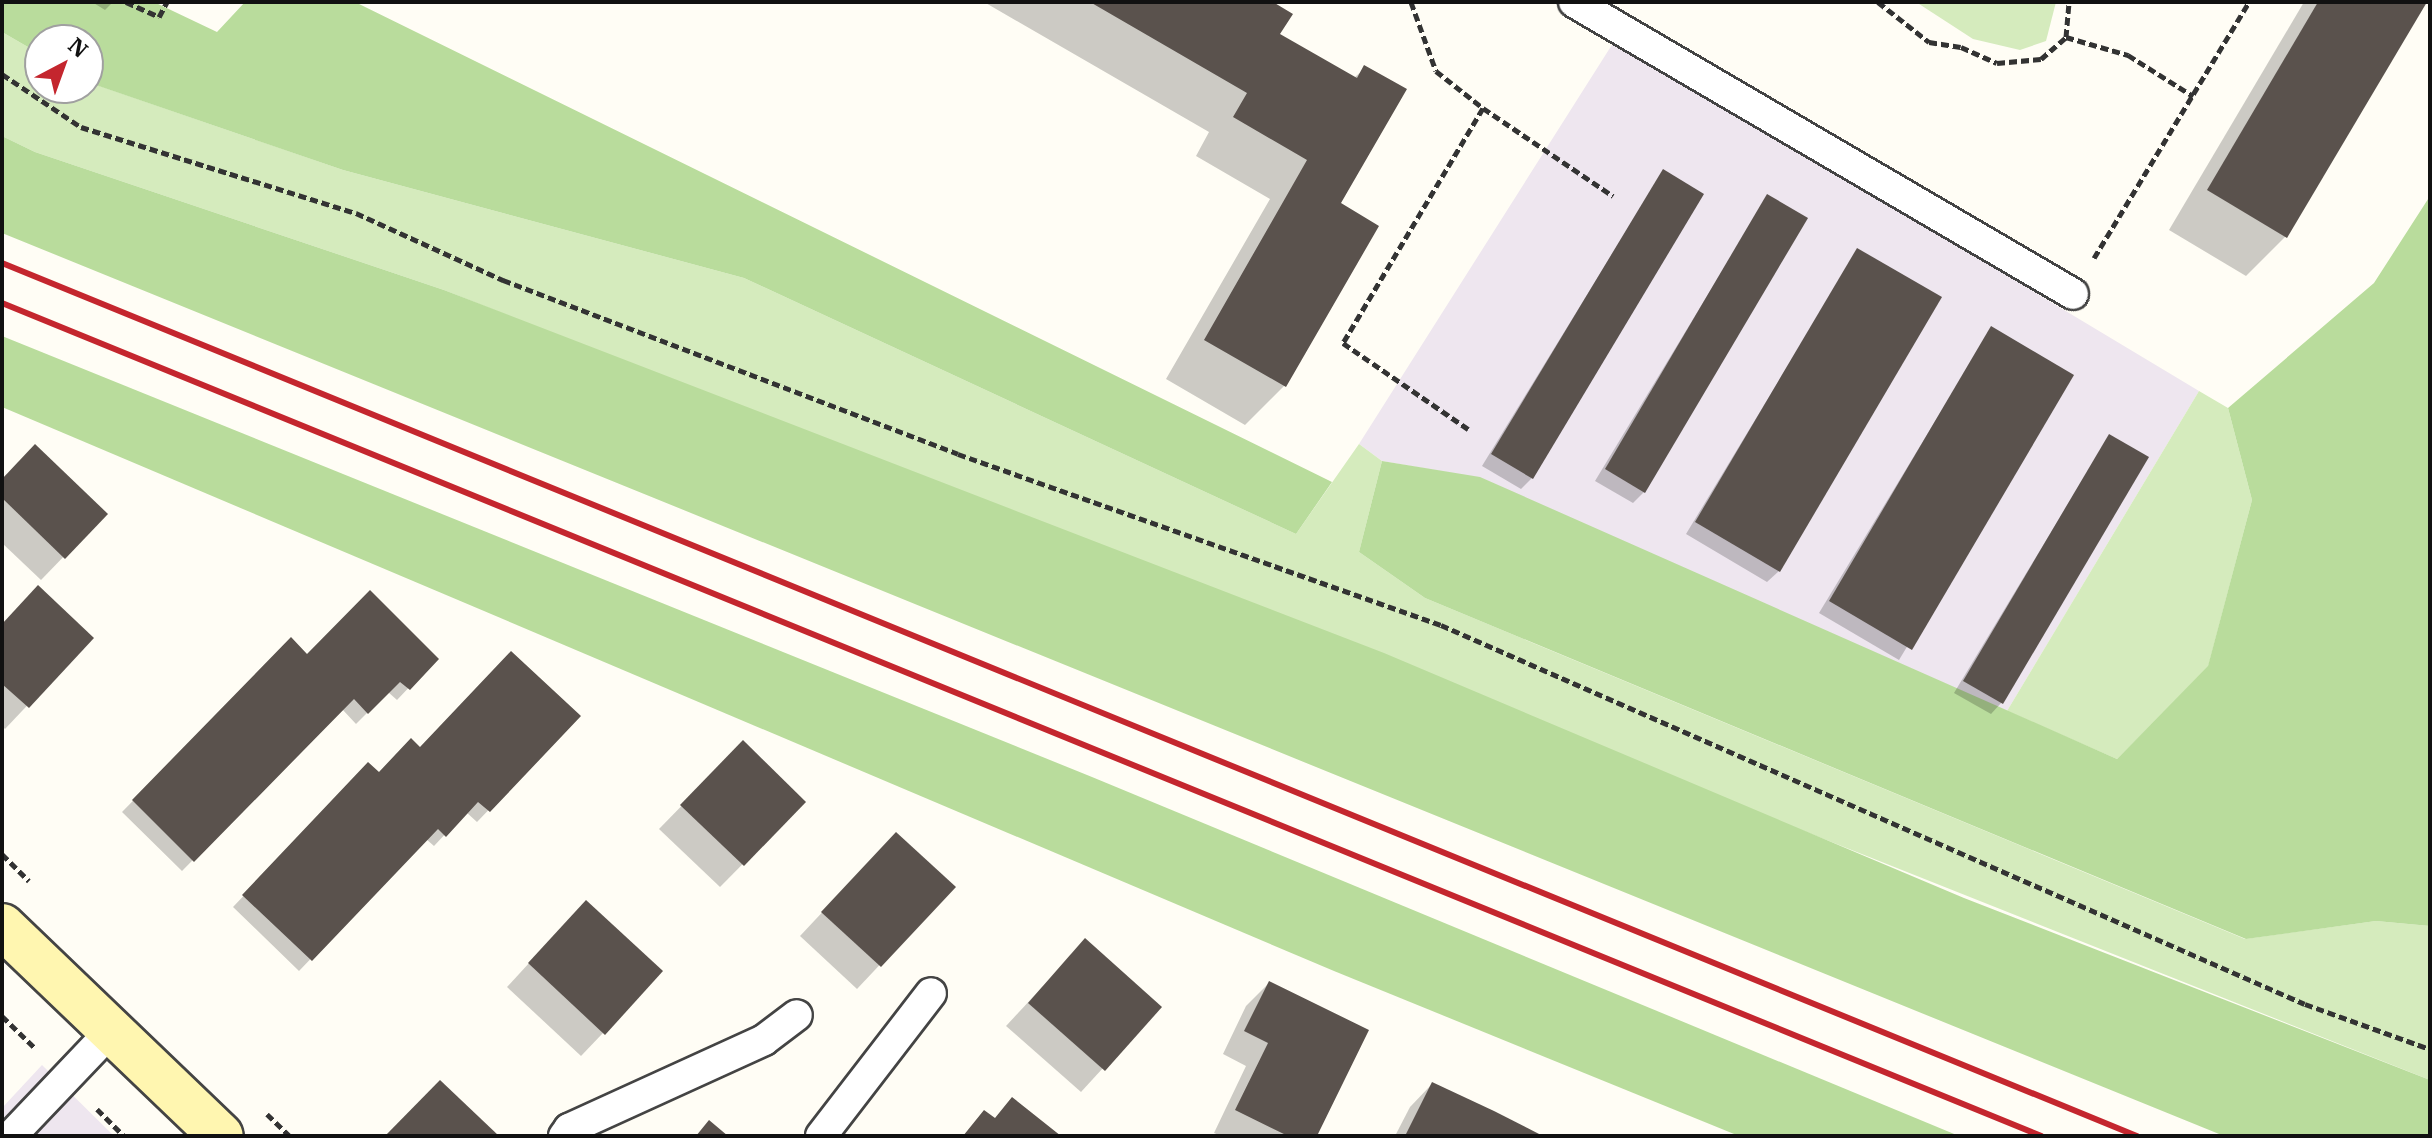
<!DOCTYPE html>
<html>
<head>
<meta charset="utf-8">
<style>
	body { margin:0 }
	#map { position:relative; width:2432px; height:1138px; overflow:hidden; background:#fffdf5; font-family:"IBM Plex Serif",serif }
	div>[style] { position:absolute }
	.industrial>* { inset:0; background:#eee6ef }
	.green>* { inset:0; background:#d5ebbd }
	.forest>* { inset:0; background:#b9dc9c }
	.shadow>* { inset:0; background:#0003 }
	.building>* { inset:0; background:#5a524d }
	.path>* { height:5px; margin-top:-2.5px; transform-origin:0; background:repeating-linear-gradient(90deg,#333 0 8px,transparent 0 12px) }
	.roads { filter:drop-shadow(2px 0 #444) drop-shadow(-2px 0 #444) drop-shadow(0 2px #444) drop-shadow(0 -2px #444) }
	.service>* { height:30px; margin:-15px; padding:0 15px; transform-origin:15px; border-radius:15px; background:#fff }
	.secondary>* { height:44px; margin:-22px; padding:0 22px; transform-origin:22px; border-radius:22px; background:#fff6b0 }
	.rail>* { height:6px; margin:-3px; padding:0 3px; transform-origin:3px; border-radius:3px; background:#c4262e }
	span { translate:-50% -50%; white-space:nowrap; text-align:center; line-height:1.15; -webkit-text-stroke:8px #fff; paint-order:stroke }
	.frame { position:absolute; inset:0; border:4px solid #111; pointer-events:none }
	.north { position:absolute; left:24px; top:24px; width:80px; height:80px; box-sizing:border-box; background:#fff; border:2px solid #a0a0a0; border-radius:50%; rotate:41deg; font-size:22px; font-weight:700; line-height:32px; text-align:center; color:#111 }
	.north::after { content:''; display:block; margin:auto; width:28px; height:36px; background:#c4262e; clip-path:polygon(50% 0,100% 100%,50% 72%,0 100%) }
</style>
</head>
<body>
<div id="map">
	<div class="industrial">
		<div style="clip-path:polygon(1615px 40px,2199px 391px,2007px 711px,1480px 478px,1382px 461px,1359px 444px)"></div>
		<div style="clip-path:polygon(42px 1065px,114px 1136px,2px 1136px,2px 1108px)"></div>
	</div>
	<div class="green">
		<div style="clip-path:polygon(1916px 2px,2056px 2px,2046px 41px,2020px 50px,1973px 39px)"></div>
		<div style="clip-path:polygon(2px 32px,40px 54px,40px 88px,88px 88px,88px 82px,343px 170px,744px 278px,1296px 534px,1359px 444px,1382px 461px,1359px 552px,1425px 598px,2245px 939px,2376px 921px,2430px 926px,2430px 1080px,444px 290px,35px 152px,2px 136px)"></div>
		<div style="clip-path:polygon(2199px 391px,2228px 408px,2252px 500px,2208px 667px,2117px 759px,2007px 711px)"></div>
	</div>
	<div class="forest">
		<div style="clip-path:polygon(2px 2px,154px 2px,217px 32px,245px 2px,355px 2px,1332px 482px,1296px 534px,744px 278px,343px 170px,90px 83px,88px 40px,40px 40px,40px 54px,2px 32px)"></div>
		<div style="clip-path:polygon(2px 136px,35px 152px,444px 290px,1384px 653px,1964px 898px,2430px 1080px,2430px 1136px,2224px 1136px,2px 233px)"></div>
		<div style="clip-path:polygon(2430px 196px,2430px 926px,2376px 921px,2246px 939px,1425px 598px,1359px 552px,1382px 461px,1480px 477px,2117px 759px,2208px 666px,2252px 500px,2228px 408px,2374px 283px)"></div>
		<div style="clip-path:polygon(2px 336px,1092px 777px,1959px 1136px,1739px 1136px,1334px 971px,2px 407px)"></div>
	</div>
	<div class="shadow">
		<div style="clip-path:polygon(92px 2px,113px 2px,105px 10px)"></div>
		<div style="clip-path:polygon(984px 2px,1268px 2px,1278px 35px,1354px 78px,1365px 68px,1338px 204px,1284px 386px,1245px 425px,1166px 379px,1270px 199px,1196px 156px,1209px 132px)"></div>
		<div style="clip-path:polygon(2304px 2px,2424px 2px,2285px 237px,2246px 276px,2169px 230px)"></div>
		<div style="clip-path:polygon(1663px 171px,1532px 478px,1521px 489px,1482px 466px)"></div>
		<div style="clip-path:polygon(1767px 197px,1644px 492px,1633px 503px,1595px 481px)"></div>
		<div style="clip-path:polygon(1858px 250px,1779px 571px,1767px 582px,1686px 534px)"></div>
		<div style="clip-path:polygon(1991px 329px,2071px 376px,1899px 660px,1819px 613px)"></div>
		<div style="clip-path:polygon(2109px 436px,2002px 702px,1991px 714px,1954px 693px)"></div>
		<div style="clip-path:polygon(2px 481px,105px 514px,41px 580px,2px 543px)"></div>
		<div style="clip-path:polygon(2px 625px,91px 638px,5px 729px,2px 726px)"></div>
		<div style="clip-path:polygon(291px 640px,307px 656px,436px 659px,397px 700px,388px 692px,356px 724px,342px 709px,182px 871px,122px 812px)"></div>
		<div style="clip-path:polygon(578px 717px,477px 822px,466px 812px,434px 846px,426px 839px,299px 971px,233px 907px,357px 776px,378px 775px,419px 749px)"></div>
		<div style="clip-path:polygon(743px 743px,804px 802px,720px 887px,659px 829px)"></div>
		<div style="clip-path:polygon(874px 857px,953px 887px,857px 989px,800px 936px)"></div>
		<div style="clip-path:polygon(564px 925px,603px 1033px,581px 1056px,507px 987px)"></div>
		<div style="clip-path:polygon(1085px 941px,1159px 1007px,1081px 1092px,1006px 1026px)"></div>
		<div style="clip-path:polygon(1269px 983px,1315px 1136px,1221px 1136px,1214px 1133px,1246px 1066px,1223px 1054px,1246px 1006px)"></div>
		<div style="clip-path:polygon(1432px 1084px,1538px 1136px,1395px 1136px,1410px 1107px)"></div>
	</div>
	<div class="building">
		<div style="clip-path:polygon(1090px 2px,1273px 2px,1293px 14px,1280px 34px,1357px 78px,1364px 65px,1407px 89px,1341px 203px,1379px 226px,1286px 387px,1204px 340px,1307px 160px,1233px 117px,1247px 93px)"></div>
		<div style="clip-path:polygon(2318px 2px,2427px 2px,2287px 238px,2207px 190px)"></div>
		<div style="clip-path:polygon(1663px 169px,1704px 194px,1533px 479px,1491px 454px)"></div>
		<div style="clip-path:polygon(1767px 194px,1808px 218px,1645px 493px,1605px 469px)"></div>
		<div style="clip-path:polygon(1857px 248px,1942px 297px,1780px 572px,1695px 522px)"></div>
		<div style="clip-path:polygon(1991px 326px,2074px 375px,1912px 650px,1829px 601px)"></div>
		<div style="clip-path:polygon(2109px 434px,2149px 457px,2003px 704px,1963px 681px)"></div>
		<div style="clip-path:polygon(35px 444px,108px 514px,65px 559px,2px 498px,2px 479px)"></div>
		<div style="clip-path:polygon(38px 585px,94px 638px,29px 708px,2px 684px,2px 624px)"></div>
		<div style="clip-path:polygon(370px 590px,439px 659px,410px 690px,400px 682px,368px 714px,354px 699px,194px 862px,132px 800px,291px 637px,307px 654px)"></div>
		<div style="clip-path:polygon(511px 651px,581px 716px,490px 812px,478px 802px,446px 837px,438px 829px,312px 961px,242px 895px,368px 762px,379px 772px,411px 738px,420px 747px)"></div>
		<div style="clip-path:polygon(743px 740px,806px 802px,744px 866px,680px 805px)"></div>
		<div style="clip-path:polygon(896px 832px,956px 887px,881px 967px,821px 912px)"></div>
		<div style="clip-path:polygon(586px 900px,663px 971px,605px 1035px,528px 963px)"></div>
		<div style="clip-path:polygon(1085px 938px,1162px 1007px,1105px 1071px,1028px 1003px)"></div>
		<div style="clip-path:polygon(1269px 981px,1369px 1030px,1317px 1136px,1288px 1136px,1235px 1110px,1268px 1043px,1244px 1031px)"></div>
		<div style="clip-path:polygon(440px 1080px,499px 1136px,385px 1136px)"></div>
		<div style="clip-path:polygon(1432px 1082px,1494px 1111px,1543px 1136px,1405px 1136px)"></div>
		<div style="clip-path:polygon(1012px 1097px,1061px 1136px,963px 1136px,984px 1110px,995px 1118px)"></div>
		<div style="clip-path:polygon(709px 1120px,728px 1136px,696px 1136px)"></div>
	</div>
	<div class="path">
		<div style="left:126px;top:2px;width:36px;rotate:24deg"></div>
		<div style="left:159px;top:17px;width:17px;rotate:-62deg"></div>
		<div style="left:1411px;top:2px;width:73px;rotate:70.1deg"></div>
		<div style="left:1436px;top:71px;width:60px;rotate:38.2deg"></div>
		<div style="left:1483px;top:108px;width:274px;rotate:120.8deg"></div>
		<div style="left:1343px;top:343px;width:152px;rotate:34.5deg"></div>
		<div style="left:1878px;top:2px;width:65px;rotate:38.1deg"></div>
		<div style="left:1929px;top:42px;width:32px;rotate:9deg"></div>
		<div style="left:1961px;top:47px;width:39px;rotate:24deg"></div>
		<div style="left:1997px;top:63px;width:44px;rotate:-5.2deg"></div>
		<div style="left:2041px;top:59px;width:33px;rotate:-41deg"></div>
		<div style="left:2066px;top:37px;width:35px;rotate:-85deg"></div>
		<div style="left:2066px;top:37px;width:65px;rotate:16.2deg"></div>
		<div style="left:2128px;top:55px;width:77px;rotate:32.2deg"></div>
		<div style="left:2px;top:74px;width:95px;rotate:33.9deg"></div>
		<div style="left:81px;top:127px;width:288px;rotate:17.4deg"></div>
		<div style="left:356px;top:213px;width:162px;rotate:24.5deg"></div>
		<div style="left:503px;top:280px;width:487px;rotate:20.9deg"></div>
		<div style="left:958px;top:454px;width:512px;rotate:19.5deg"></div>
		<div style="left:1441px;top:625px;width:943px;rotate:23.69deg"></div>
		<div style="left:2305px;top:1004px;width:133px;rotate:19.8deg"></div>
		<div style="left:1483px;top:108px;width:157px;rotate:34.1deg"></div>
		<div style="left:2094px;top:258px;width:299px;rotate:-58.8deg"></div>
		<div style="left:2px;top:854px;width:38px;rotate:45deg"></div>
		<div style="left:2px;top:1016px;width:47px;rotate:44.1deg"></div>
		<div style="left:97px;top:1109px;width:38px;rotate:45deg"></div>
		<div style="left:267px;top:1114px;width:32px;rotate:44deg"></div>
	</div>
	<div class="roads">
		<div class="service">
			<div style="left:1574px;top:2px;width:578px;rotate:30.33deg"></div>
			<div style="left:11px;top:1136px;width:144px;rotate:-46.4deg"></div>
			<div style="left:564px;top:1136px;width:9px;rotate:-54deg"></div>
			<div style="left:569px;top:1129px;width:214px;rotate:-24.5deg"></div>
			<div style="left:764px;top:1040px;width:41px;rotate:-37.1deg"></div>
			<div style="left:821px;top:1136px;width:180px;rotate:-52.4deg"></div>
		</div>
		<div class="secondary">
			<div style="left:2px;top:926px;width:303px;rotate:43.8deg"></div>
		</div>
	</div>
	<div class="rail">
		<div style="left:2px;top:263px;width:2307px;rotate:22.24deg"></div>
		<div style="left:2px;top:303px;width:2203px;rotate:22.22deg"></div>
	</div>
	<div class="frame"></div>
	<div class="north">N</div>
</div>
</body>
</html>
